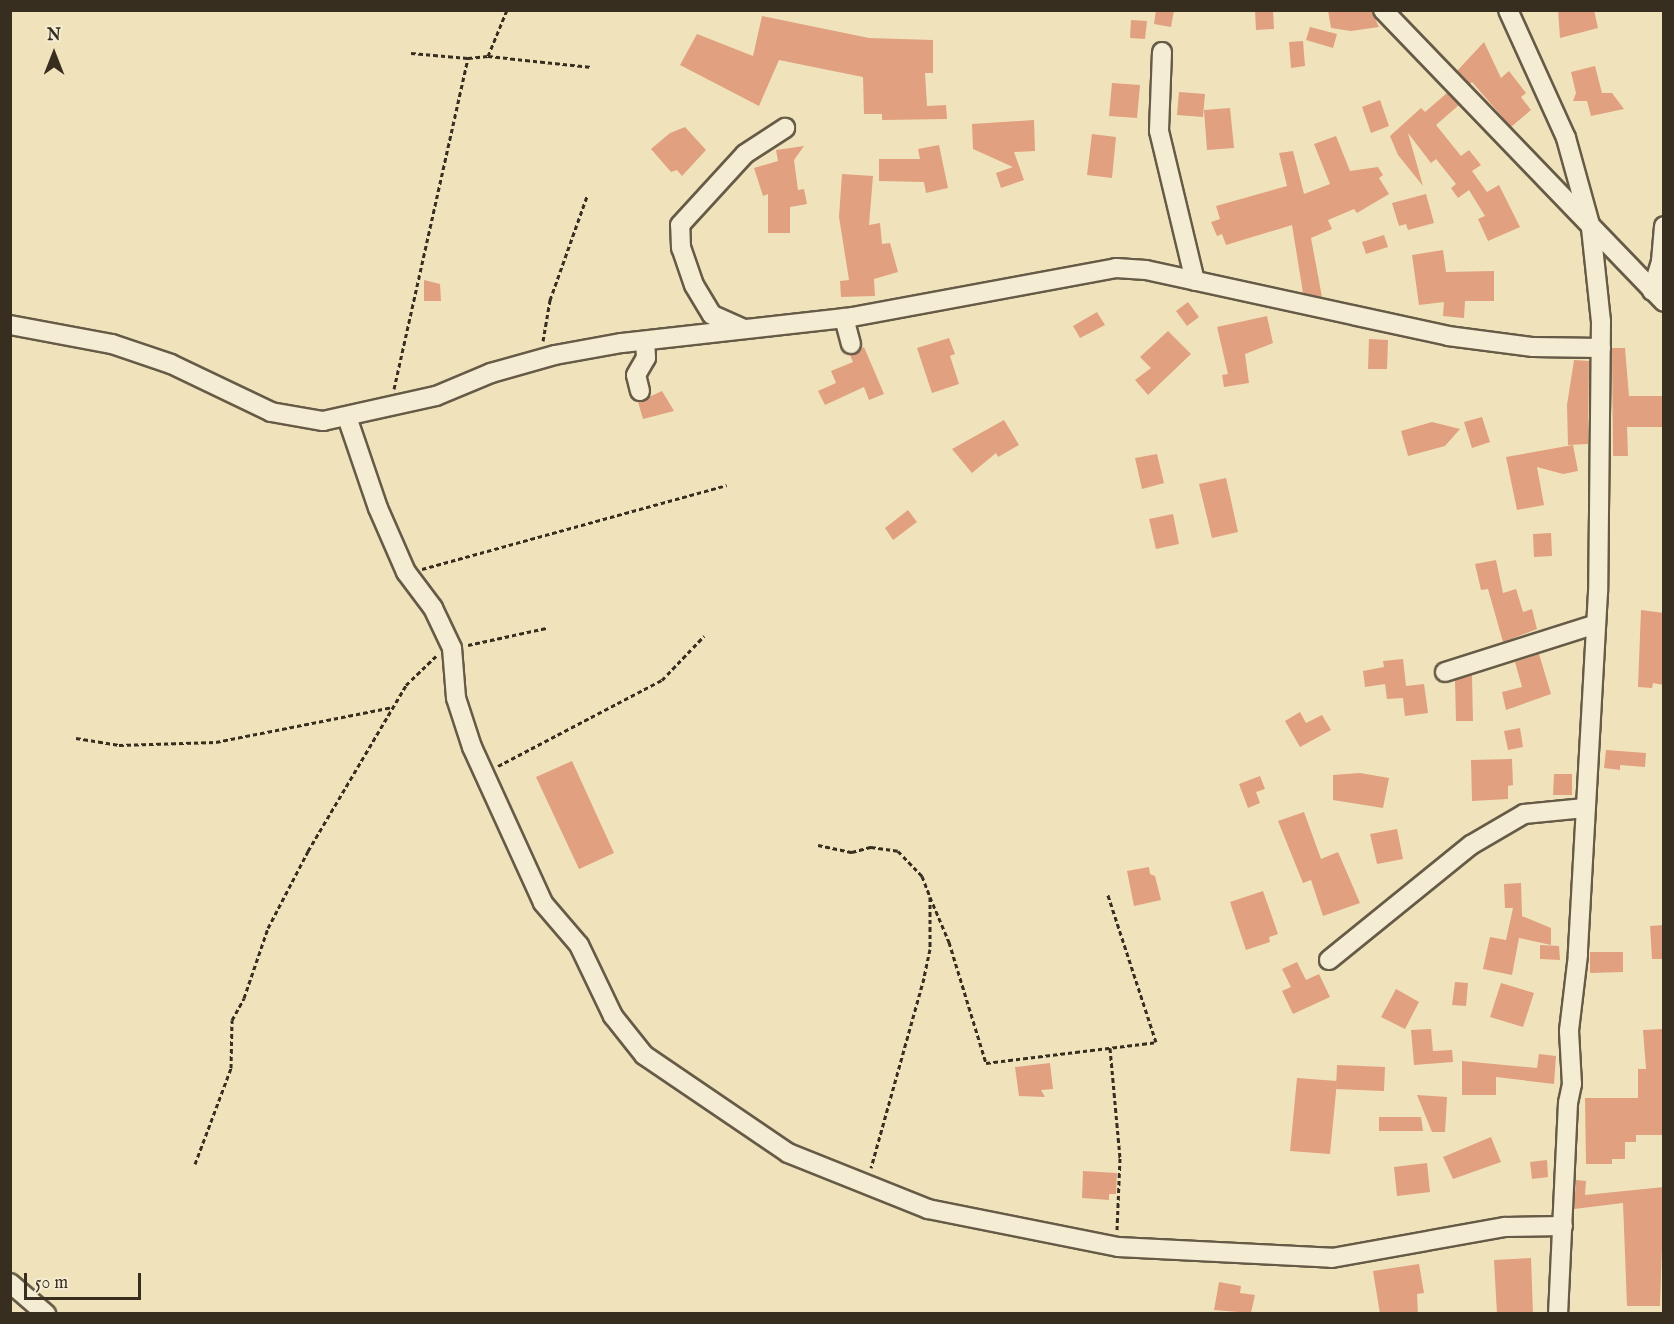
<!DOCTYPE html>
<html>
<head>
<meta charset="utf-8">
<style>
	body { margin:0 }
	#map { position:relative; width:1674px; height:1324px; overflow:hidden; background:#f0e3bc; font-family:"IM FELL English",serif }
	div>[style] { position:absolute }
	.building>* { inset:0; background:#e1a07f }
	.path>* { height:3px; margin-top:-1.5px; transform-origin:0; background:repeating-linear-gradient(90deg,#382e20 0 4.5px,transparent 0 7.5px) }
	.roads { filter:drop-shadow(2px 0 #665b47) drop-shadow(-2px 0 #665b47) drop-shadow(0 2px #665b47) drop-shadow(0 -2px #665b47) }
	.minor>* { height:18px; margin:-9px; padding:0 9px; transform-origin:9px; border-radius:9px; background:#f5edd3 }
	span { translate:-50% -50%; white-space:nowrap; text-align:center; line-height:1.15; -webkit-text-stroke:6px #f5edd3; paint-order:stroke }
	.frame { position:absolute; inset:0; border:12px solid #382e20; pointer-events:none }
	.north { position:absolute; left:24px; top:24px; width:60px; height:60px; -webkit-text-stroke:4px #f5edd3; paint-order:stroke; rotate:0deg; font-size:16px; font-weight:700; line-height:24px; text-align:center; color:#382e20 }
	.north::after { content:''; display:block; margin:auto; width:21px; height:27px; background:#382e20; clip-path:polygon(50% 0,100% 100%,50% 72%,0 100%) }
	.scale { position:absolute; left:24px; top:1273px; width:117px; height:27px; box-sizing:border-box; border:3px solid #382e20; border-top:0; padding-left:8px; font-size:18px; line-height:21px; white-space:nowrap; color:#382e20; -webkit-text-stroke:4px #f5edd3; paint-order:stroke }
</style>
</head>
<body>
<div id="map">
	<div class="building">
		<div style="clip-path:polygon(1156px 10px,1174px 10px,1171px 27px,1154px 24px)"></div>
		<div style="clip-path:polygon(1255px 10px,1273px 10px,1274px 29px,1256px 30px)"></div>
		<div style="clip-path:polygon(1328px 10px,1371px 10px,1379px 27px,1351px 31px,1331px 28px)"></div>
		<div style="clip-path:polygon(1558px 10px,1594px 10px,1598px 28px,1560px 38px)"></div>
		<div style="clip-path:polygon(762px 16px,869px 38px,933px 40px,933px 73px,925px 73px,927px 106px,946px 105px,947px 119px,882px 120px,882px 114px,864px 114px,863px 77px,833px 71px,779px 60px,759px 106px,680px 65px,697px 34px,753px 56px)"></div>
		<div style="clip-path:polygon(1131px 20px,1147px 21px,1145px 39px,1130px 38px)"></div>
		<div style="clip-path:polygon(1310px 27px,1337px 34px,1333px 48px,1306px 40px)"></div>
		<div style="clip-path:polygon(1303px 41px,1305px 66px,1291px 68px,1289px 42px)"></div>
		<div style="clip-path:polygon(1484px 42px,1501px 78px,1509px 71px,1526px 93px,1521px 97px,1531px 110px,1511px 127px,1472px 82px,1470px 84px,1457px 71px)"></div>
		<div style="clip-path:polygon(1595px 66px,1602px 93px,1612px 93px,1624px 109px,1591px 116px,1587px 101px,1573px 101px,1576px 93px,1571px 72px)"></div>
		<div style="clip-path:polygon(1112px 83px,1140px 85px,1137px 118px,1109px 116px)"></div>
		<div style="clip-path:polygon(1179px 92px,1205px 94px,1203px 117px,1177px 115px)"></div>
		<div style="clip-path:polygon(1447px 93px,1459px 105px,1436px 125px,1461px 156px,1469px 150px,1481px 165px,1472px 171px,1487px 192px,1499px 185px,1520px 227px,1488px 241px,1478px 219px,1485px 216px,1469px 190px,1458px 198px,1451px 188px,1456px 184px,1436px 159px,1431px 163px,1408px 133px,1423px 186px,1398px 155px,1390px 136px,1421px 108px,1425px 112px)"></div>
		<div style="clip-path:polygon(1380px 100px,1389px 126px,1371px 133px,1362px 107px)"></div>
		<div style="clip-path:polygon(1230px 108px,1234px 148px,1207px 150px,1204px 110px)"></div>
		<div style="clip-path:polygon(1034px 120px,1035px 151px,1014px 152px,1024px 180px,1001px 188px,996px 173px,1013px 167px,973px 149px,972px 124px)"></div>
		<div style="clip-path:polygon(685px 127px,706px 150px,682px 176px,677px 170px,671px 172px,651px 149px,670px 133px)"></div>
		<div style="clip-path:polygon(1092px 134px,1116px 137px,1112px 178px,1087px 175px)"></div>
		<div style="clip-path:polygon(1336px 136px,1350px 171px,1378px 167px,1383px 175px,1379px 178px,1389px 194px,1357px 213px,1354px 209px,1328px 220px,1332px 229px,1311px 238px,1322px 297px,1303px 293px,1292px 225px,1226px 245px,1222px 234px,1217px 236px,1211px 222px,1220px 219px,1216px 206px,1287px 186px,1279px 153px,1293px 151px,1304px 194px,1330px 184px,1314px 144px)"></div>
		<div style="clip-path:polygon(939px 145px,948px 188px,926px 193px,924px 182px,879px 181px,879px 159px,920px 159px,918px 149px)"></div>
		<div style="clip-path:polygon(804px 146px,794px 160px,798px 190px,804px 189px,807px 204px,790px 207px,790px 233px,768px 233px,768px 194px,763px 196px,754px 168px,778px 161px,776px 150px)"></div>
		<div style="clip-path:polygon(842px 174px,873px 176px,869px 225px,880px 223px,882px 244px,890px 243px,898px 272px,874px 279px,875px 296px,841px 297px,840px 281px,849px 280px,839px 217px)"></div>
		<div style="clip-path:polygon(1426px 194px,1434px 223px,1408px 230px,1406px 224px,1399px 226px,1392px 203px)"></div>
		<div style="clip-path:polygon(1384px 235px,1388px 247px,1366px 254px,1362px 242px)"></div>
		<div style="clip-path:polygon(1443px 250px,1446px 272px,1494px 271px,1494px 301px,1465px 301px,1464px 318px,1443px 316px,1444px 302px,1419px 305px,1412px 255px)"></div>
		<div style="clip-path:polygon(424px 280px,440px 284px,441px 301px,424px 301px)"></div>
		<div style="clip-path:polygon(1188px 302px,1199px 317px,1187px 326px,1176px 311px)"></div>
		<div style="clip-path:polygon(1097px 312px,1105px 325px,1080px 338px,1073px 326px)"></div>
		<div style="clip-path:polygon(1267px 316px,1273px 343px,1245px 354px,1249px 383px,1224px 387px,1222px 375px,1228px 374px,1217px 327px)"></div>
		<div style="clip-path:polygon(1168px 331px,1191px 354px,1148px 395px,1135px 380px,1151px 368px,1140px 357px)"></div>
		<div style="clip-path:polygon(949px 338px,955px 354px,950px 356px,959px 384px,932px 393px,917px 348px)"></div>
		<div style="clip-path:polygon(1369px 339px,1388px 340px,1387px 369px,1368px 369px)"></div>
		<div style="clip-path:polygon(864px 347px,884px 394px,869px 400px,864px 387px,825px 405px,818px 391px,836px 383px,831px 371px,853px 362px,850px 355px)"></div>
		<div style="clip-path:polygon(1612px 348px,1625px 348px,1629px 396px,1664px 396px,1664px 427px,1627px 427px,1628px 456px,1613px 456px)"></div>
		<div style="clip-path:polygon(1574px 360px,1589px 361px,1588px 444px,1568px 445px,1567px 405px)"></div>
		<div style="clip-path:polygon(662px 391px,674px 411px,643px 419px,638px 402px)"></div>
		<div style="clip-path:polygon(1482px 417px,1490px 442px,1472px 448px,1464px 422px)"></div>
		<div style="clip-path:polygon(1004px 420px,1019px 445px,998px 457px,996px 453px,972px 473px,952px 449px)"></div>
		<div style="clip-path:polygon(1432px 422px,1460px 429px,1445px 446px,1408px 456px,1401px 431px)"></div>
		<div style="clip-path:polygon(1573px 445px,1578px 471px,1563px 474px,1537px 467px,1544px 505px,1517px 510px,1506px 457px)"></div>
		<div style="clip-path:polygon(1157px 454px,1164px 483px,1142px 489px,1135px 458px)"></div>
		<div style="clip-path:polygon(1226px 478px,1238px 532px,1212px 538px,1199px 484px)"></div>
		<div style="clip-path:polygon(908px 510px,917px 522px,893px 540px,885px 528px)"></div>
		<div style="clip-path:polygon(1173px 514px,1179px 544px,1156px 549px,1149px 519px)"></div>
		<div style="clip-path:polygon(1551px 533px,1552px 556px,1534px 557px,1533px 534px)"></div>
		<div style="clip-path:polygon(1496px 560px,1503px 593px,1516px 589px,1523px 612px,1532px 609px,1537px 629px,1503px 642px,1488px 589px,1481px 590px,1475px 564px)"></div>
		<div style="clip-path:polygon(1641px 610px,1664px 613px,1664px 685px,1653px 683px,1652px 688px,1638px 687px)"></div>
		<div style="clip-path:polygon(1539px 654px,1551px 694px,1506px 710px,1502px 692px,1522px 687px,1515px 662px)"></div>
		<div style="clip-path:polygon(1403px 659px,1406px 686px,1424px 684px,1428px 713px,1405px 716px,1403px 698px,1387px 699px,1385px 684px,1365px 687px,1363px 671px,1384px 667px,1383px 661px)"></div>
		<div style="clip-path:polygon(1472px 675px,1473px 721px,1456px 721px,1455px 680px)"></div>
		<div style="clip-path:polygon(1300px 712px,1306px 723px,1322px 715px,1331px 730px,1300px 747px,1285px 721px)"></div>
		<div style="clip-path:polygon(1520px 728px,1523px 747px,1508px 750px,1504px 731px)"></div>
		<div style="clip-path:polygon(1606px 750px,1646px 753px,1645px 767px,1620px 765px,1620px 770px,1604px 768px)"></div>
		<div style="clip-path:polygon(1512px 759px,1513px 785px,1508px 786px,1508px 799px,1472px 801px,1471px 760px)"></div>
		<div style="clip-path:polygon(572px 761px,614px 853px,579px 869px,536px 777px)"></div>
		<div style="clip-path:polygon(1360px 773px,1389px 778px,1383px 808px,1333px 800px,1333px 775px)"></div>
		<div style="clip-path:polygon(1554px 774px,1572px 774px,1572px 795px,1553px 795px)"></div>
		<div style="clip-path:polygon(1260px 776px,1265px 789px,1256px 792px,1260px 803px,1248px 808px,1239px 784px)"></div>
		<div style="clip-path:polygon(1304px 812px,1321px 859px,1338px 852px,1360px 903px,1323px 916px,1311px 880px,1303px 883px,1278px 821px)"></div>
		<div style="clip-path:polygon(1397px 829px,1403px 859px,1377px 864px,1370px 834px)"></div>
		<div style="clip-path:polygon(1149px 867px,1150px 874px,1155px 876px,1161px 900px,1134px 906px,1127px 871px)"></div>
		<div style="clip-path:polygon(1521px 883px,1522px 916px,1551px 928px,1551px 945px,1519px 938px,1512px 975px,1483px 969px,1490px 937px,1506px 940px,1513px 908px,1505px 908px,1504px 884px)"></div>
		<div style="clip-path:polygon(1263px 891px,1278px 934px,1269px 937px,1270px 942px,1246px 950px,1230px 902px)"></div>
		<div style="clip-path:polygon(1664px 925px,1664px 959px,1652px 959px,1650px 926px)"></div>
		<div style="clip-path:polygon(1540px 945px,1559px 946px,1560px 960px,1540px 959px)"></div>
		<div style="clip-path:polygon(1590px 952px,1623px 952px,1623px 972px,1590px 973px)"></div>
		<div style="clip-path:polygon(1297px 962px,1306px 980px,1319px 974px,1330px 997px,1293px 1014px,1282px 991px,1291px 987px,1282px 969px)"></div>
		<div style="clip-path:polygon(1455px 982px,1468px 983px,1466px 1006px,1452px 1005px)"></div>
		<div style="clip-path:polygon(1501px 983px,1534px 993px,1523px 1027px,1490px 1017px)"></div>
		<div style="clip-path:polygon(1396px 989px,1419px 1002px,1405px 1029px,1381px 1017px)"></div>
		<div style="clip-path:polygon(1431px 1029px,1433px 1051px,1452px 1050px,1453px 1062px,1414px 1065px,1411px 1030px)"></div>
		<div style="clip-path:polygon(1664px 1029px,1664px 1135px,1636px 1135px,1636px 1142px,1625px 1142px,1625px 1159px,1612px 1159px,1612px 1164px,1586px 1164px,1585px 1098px,1638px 1098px,1638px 1069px,1646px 1069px,1643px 1030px)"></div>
		<div style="clip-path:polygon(1539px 1054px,1556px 1056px,1554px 1084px,1496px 1077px,1496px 1095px,1462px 1095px,1462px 1061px,1537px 1068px)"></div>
		<div style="clip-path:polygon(1050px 1063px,1053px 1089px,1041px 1090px,1045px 1097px,1019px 1096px,1015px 1067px)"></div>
		<div style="clip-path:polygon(1337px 1065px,1385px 1067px,1384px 1091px,1336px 1089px)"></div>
		<div style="clip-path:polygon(1297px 1078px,1337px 1081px,1330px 1154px,1290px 1151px)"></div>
		<div style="clip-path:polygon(1417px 1095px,1447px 1097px,1445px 1132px,1432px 1132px)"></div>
		<div style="clip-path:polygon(1379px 1117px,1421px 1117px,1423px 1131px,1379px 1131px)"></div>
		<div style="clip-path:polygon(1491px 1137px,1501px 1162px,1453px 1179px,1443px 1157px)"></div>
		<div style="clip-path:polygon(1547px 1160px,1548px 1177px,1532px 1179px,1530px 1162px)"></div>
		<div style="clip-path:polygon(1427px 1163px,1430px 1192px,1397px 1196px,1394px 1167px)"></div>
		<div style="clip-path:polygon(1083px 1171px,1117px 1173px,1116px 1194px,1109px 1194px,1109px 1200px,1082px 1198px)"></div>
		<div style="clip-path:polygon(1576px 1180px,1586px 1181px,1585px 1195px,1664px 1187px,1660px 1306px,1627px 1306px,1623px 1203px,1574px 1209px)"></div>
		<div style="clip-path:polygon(1531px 1258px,1533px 1314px,1497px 1314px,1494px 1260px)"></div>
		<div style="clip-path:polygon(1419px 1264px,1424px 1293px,1417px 1294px,1418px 1314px,1380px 1314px,1373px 1271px)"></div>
		<div style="clip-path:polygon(1219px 1282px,1241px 1286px,1240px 1293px,1255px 1295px,1251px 1313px,1214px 1310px)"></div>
	</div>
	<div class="path">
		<div style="left:411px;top:53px;width:57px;rotate:5deg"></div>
		<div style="left:488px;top:56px;width:104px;rotate:6.1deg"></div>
		<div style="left:543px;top:341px;width:42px;rotate:-80.3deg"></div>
		<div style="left:550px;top:300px;width:110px;rotate:-70.4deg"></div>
		<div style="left:394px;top:389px;width:339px;rotate:-77.4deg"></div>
		<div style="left:468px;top:58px;width:20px;rotate:-6deg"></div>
		<div style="left:488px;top:56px;width:50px;rotate:-67.6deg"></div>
		<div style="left:422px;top:569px;width:316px;rotate:-15.4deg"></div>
		<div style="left:468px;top:645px;width:80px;rotate:-12.3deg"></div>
		<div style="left:76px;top:738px;width:44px;rotate:9.2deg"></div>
		<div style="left:119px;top:745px;width:97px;rotate:-1.8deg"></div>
		<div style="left:216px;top:742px;width:179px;rotate:-11.2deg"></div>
		<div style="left:498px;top:766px;width:185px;rotate:-27.7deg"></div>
		<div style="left:662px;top:680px;width:61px;rotate:-46.3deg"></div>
		<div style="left:818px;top:845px;width:35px;rotate:12deg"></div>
		<div style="left:852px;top:852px;width:20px;rotate:-15deg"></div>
		<div style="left:871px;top:847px;width:27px;rotate:8deg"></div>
		<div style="left:898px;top:851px;width:35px;rotate:46deg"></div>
		<div style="left:922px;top:876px;width:22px;rotate:69deg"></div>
		<div style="left:930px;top:897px;width:52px;rotate:90deg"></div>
		<div style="left:930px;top:949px;width:30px;rotate:102deg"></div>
		<div style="left:924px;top:978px;width:197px;rotate:105.6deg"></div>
		<div style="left:930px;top:897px;width:49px;rotate:67.1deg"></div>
		<div style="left:949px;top:942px;width:127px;rotate:73deg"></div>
		<div style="left:986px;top:1063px;width:171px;rotate:-7deg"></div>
		<div style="left:1156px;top:1042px;width:155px;rotate:-108.1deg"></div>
		<div style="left:1110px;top:1048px;width:110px;rotate:84.8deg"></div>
		<div style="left:1120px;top:1158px;width:72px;rotate:92.4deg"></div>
		<div style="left:195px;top:1164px;width:103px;rotate:-69.4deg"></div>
		<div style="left:231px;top:1068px;width:48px;rotate:-88.8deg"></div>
		<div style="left:232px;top:1020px;width:25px;rotate:-61deg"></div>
		<div style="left:244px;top:998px;width:74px;rotate:-71.1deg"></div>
		<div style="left:268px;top:928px;width:87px;rotate:-62.5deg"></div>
		<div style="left:308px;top:851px;width:193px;rotate:-59.4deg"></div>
		<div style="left:406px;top:685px;width:42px;rotate:-44deg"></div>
	</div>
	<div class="roads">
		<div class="minor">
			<div style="left:1383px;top:10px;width:405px;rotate:46.1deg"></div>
			<div style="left:1508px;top:10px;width:141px;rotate:65.6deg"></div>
			<div style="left:1566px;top:138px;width:93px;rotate:74.5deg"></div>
			<div style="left:1591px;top:228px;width:94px;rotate:83.9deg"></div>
			<div style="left:1601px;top:321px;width:271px;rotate:90.6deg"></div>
			<div style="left:1598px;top:592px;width:364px;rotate:93.2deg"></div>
			<div style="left:1578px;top:955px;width:77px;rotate:96.8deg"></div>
			<div style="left:1569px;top:1031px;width:53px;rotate:86.8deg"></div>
			<div style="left:1572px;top:1084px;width:19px;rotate:102deg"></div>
			<div style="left:1568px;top:1103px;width:211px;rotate:92.7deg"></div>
			<div style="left:1162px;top:52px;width:79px;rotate:92.2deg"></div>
			<div style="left:1159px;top:131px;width:154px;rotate:76.5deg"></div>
			<div style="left:1652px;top:291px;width:31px;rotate:-73deg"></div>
			<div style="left:1661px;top:261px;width:35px;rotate:-85deg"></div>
			<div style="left:844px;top:318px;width:27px;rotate:75deg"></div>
			<div style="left:10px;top:325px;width:104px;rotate:10.6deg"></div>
			<div style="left:112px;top:344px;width:62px;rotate:18.7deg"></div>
			<div style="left:171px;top:364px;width:111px;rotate:25.6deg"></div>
			<div style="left:271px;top:412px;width:53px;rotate:9.8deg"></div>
			<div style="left:323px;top:421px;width:116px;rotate:-12.5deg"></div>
			<div style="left:436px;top:396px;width:60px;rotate:-22.7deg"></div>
			<div style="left:491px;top:373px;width:66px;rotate:-15.7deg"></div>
			<div style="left:555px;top:355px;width:68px;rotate:-10.2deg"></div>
			<div style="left:622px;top:343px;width:231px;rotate:-6.4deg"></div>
			<div style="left:852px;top:317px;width:269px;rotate:-10.5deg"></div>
			<div style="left:1116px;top:268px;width:30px;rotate:4deg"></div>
			<div style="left:1146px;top:270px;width:309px;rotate:12.3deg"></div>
			<div style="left:1448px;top:336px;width:86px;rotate:7.4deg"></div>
			<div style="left:1533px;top:347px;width:68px;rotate:0.8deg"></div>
			<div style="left:744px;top:329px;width:35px;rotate:-156deg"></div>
			<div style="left:712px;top:315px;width:35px;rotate:-121deg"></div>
			<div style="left:694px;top:285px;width:39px;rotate:-109deg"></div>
			<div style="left:681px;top:248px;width:23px;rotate:-92deg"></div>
			<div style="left:680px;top:225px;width:96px;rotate:-47.5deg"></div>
			<div style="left:745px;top:154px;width:48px;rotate:-33deg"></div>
			<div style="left:640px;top:391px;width:16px;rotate:-104deg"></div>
			<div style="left:636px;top:375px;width:20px;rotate:-60deg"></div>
			<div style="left:646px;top:358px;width:17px;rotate:-93deg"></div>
			<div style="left:347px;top:417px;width:96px;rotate:71.2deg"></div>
			<div style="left:378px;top:508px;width:70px;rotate:66.4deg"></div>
			<div style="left:406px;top:572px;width:45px;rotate:53.1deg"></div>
			<div style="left:433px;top:608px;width:44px;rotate:64.6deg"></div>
			<div style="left:452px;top:648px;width:50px;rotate:85.4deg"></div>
			<div style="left:456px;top:698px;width:52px;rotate:71.9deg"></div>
			<div style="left:472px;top:747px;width:171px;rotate:65.5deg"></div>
			<div style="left:543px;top:903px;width:55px;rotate:49.4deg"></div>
			<div style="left:579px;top:945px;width:79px;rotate:64.4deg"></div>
			<div style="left:613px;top:1016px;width:50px;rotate:51.5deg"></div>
			<div style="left:644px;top:1055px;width:174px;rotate:34.2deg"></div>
			<div style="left:788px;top:1153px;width:151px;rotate:21.8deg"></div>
			<div style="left:928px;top:1209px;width:194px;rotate:11.3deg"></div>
			<div style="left:1118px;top:1247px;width:214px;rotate:2.9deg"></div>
			<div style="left:1332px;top:1258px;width:176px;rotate:-10.2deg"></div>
			<div style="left:1505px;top:1227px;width:58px;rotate:-1deg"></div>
			<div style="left:1445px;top:672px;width:158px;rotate:-17.6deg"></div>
			<div style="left:1329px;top:960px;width:183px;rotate:-39deg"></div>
			<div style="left:1471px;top:845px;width:61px;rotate:-30.3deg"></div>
			<div style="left:1524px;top:814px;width:61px;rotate:-5.6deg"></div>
			<div style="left:10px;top:1283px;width:48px;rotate:40.7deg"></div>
		</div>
	</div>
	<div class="frame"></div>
	<div class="north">N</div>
	<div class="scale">50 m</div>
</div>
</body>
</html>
